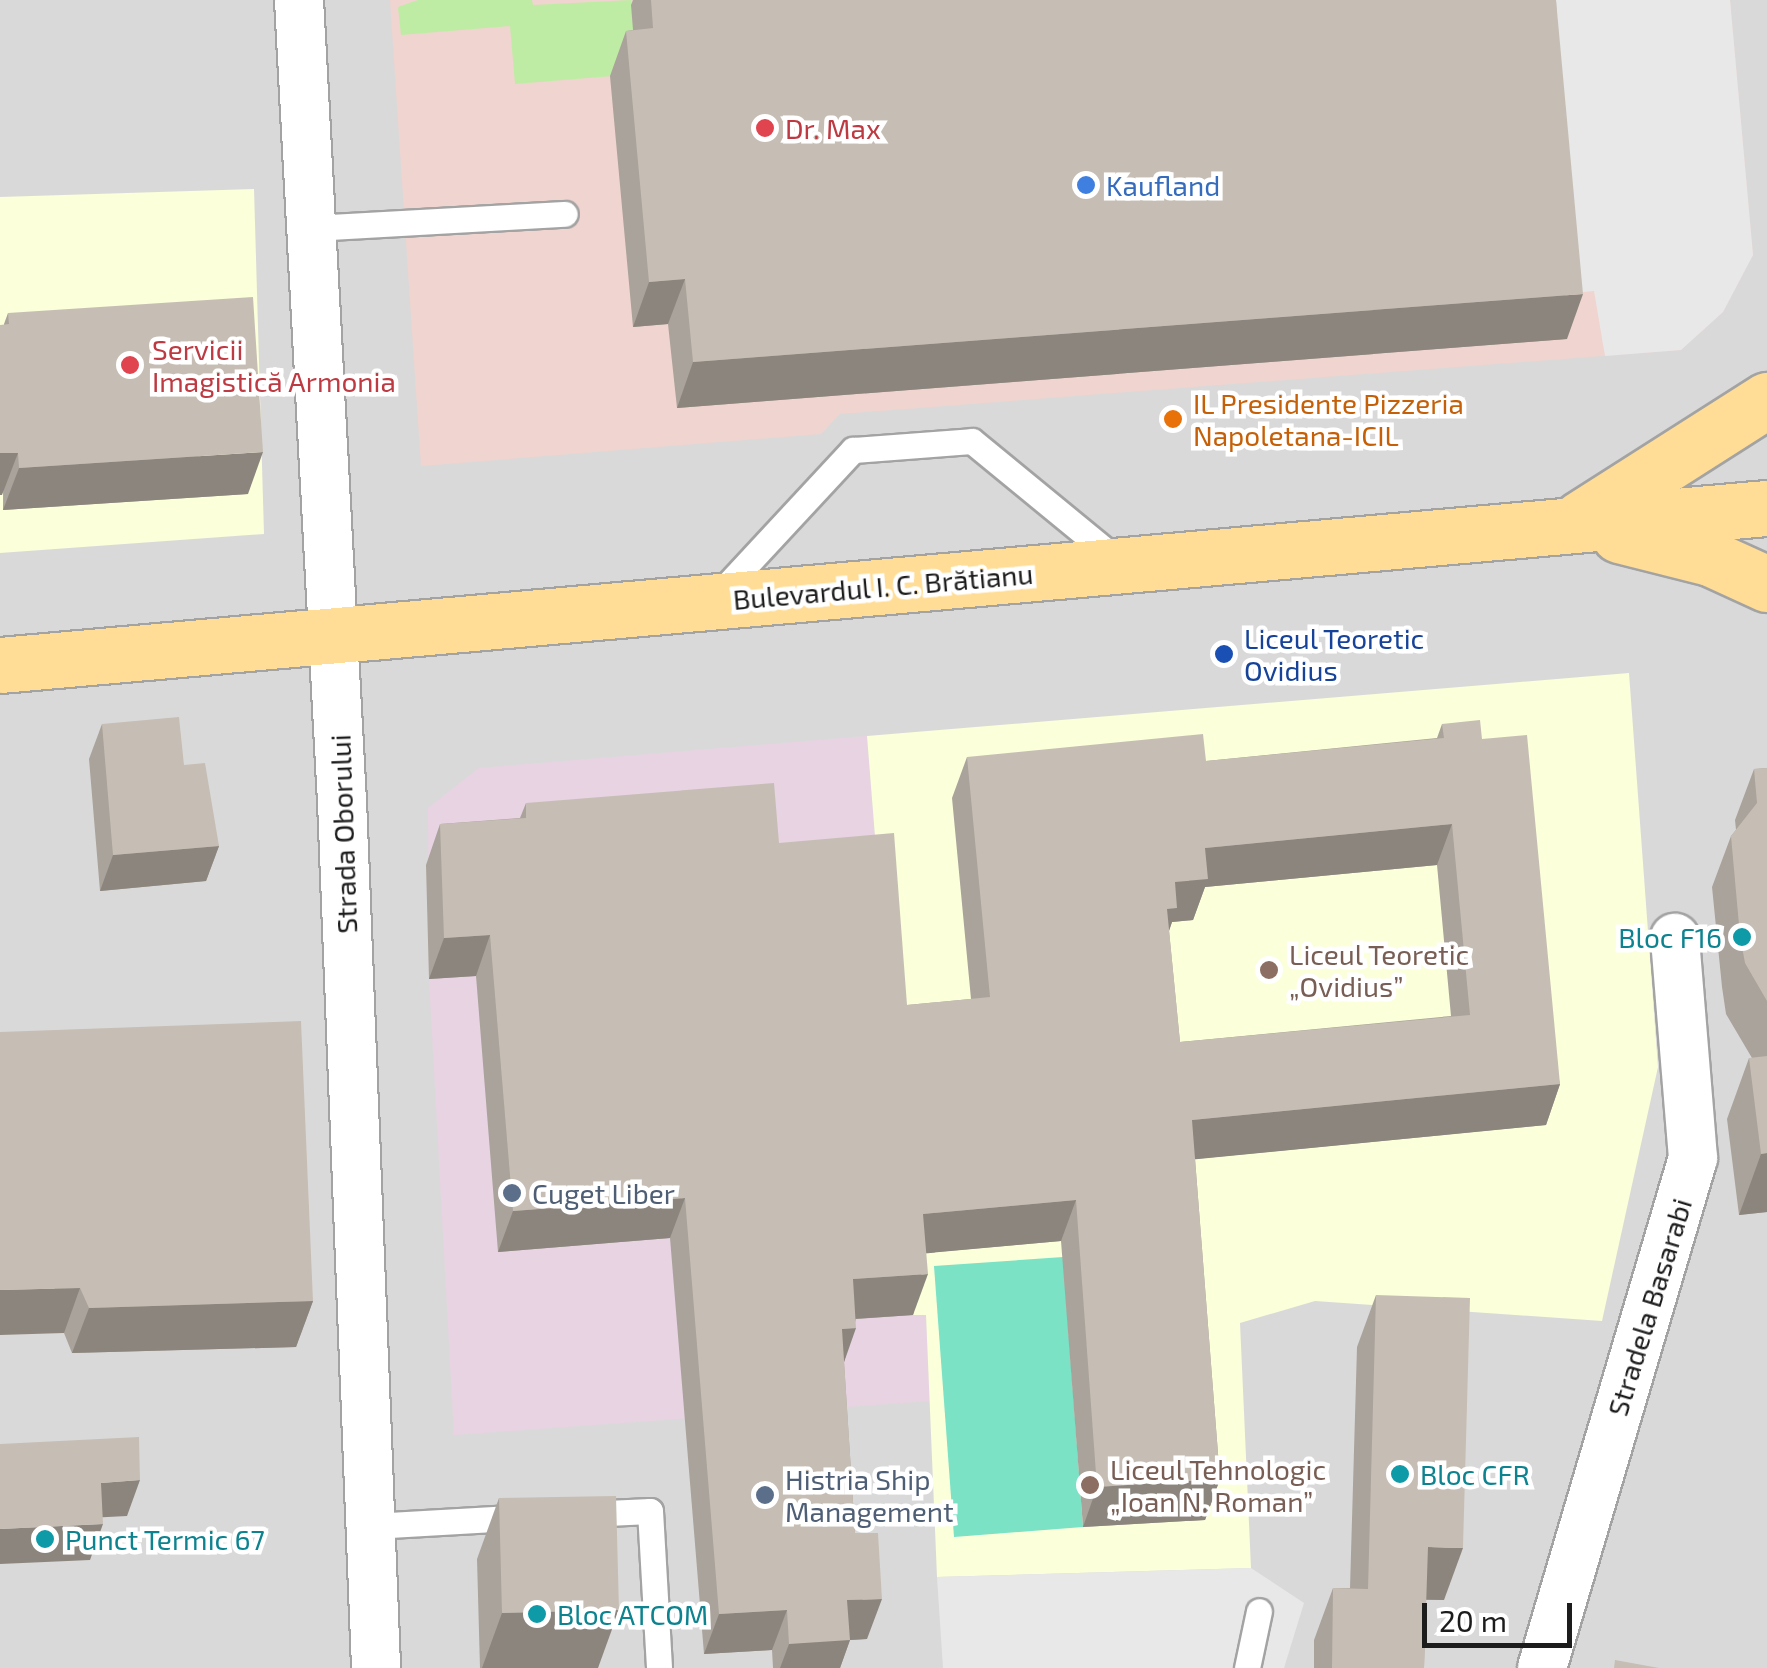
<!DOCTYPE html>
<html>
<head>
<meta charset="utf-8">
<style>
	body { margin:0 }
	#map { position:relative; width:1767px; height:1668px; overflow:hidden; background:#eeebe1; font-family:"Exo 2",sans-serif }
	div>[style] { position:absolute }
	.residential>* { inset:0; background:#dad9d9 }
	.commercial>* { inset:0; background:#f0d4cf }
	.industrial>* { inset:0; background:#e8d3e2 }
	.education>* { inset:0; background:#fbffda }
	.grass>* { inset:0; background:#bfeca4 }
	.pitch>* { inset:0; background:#7be2c5 }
	.parking>* { inset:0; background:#e8e8e8 }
	.roads { filter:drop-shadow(2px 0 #a3a3a3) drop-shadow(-2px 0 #a3a3a3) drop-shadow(0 2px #a3a3a3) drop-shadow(0 -2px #a3a3a3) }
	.lane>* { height:25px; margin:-12.5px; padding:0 12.5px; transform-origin:12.5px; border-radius:12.5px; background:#fff }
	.street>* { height:48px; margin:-24px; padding:0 24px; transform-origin:24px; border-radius:24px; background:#fff }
	.primary>* { height:55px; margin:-27.5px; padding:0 27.5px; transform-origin:27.5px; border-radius:27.5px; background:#ffdd96 }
	.wall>* { inset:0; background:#aaa39b }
	.shaded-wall>* { inset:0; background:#8b857e }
	.building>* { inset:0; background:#c6beb4 }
	.dots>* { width:28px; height:28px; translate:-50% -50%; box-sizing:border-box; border:5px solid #fff; border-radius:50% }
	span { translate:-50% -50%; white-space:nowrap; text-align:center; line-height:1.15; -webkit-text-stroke:9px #fff; paint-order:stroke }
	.health-label { font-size:28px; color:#be3a42 }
	.left { translate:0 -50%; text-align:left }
	.shop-label { font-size:28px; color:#366cbe }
	.food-label { font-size:28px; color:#c56008 }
	.street-label { font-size:28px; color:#1c1c1c }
	.transit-label { font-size:28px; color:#164399 }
	.culture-label { font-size:28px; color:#0d838f }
	.right { translate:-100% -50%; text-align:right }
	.education-label { font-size:28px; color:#785e54 }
	.service-label { font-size:28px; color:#4e5e75 }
	.scale { position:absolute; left:1422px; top:1603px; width:150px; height:45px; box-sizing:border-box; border:5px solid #1c1c1c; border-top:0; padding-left:12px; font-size:30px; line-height:35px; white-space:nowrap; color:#1c1c1c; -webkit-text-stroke:8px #fff; paint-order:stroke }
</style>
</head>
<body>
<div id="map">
	<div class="residential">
		<div style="clip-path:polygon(0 0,1767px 0,1767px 1668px,0 1668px)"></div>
	</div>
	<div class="commercial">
		<div style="clip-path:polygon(390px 0,1730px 0,1753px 255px,1723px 312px,1681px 350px,840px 414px,821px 434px,421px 466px)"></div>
	</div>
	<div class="industrial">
		<div style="clip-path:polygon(867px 736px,913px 1314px,926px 1314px,930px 1401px,454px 1435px,429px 979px,428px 808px,479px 768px)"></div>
	</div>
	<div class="education">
		<div style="clip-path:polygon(254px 189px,264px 534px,0 553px,0 197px)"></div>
		<div style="clip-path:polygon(1629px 673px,1658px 1067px,1602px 1321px,1315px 1301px,1240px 1323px,1251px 1568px,937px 1577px,926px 1315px,913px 1315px,867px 736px)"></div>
	</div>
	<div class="grass">
		<div style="clip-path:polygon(418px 0,532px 0,533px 5px,631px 0,637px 74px,515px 84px,510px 26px,401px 35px,398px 7px)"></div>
	</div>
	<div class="pitch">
		<div style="clip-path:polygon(1063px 1257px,1083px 1527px,954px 1537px,934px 1266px)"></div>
	</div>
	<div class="parking">
		<div style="clip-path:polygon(1535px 0,1730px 0,1753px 255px,1723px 312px,1681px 350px,1605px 356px,1594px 291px,1563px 294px)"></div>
		<div style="clip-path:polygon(1251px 1568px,1304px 1603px,1284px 1668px,943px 1668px,937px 1577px)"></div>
	</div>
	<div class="roads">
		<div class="lane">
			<div style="left:311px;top:228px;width:254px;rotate:-3.2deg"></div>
			<div style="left:719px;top:594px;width:197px;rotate:-47.1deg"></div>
			<div style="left:853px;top:450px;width:119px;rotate:-4.3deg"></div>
			<div style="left:972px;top:441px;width:189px;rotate:39.4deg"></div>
			<div style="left:585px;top:1514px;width:65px;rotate:-2.6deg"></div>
			<div style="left:650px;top:1511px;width:157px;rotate:86.7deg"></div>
			<div style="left:371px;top:1526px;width:154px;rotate:-3.3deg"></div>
			<div style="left:1247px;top:1668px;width:58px;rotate:-78.1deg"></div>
		</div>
		<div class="street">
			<div style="left:299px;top:0;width:802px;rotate:86.93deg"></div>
			<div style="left:342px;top:801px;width:868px;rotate:87.75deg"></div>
			<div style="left:1542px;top:1668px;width:532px;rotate:-73.51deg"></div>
			<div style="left:1693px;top:1158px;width:221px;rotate:-94.7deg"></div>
		</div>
		<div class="primary">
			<div style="left:1580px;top:519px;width:222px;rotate:-32.5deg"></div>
			<div style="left:1619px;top:535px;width:94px;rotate:14.2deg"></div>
			<div style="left:1710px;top:558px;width:63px;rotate:24.5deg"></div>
			<div style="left:0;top:665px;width:1774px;rotate:-5.08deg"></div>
		</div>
	</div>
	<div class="wall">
		<div style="clip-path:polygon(633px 0,1556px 0,1567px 339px,677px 408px,668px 324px,633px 327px,610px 76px,626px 31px,633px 30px,631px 5px)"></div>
		<div style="clip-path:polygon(8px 313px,248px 494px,3px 510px,4px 324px)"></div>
		<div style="clip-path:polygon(102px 724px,184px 765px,219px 846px,206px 881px,100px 891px,89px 759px)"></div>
		<div style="clip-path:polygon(evenodd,1442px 724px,1482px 739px,1560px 1084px,1546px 1125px,1195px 1159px,1220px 1479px,1205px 1520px,1083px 1527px,1061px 1241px,926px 1253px,913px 1315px,856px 1319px,844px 1362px,855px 1533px,867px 1639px,850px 1640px,840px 1668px,773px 1668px,772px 1650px,704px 1654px,670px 1238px,498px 1252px,476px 976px,429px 979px,426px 865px,440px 824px,520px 818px,526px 803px,779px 843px,907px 1005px,971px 999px,952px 798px,967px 757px,1206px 761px,1437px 738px,1442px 724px,1437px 865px,1451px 1016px,1180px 1042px,1169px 931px,1172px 922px,1193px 920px,1205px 887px,1437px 865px)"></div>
		<div style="clip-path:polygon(1767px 768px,1767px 1212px,1739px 1215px,1727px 1119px,1749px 1058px,1752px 1058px,1726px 1014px,1722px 987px,1712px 887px,1731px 836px,1736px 830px,1735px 820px,1754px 769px)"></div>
		<div style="clip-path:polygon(0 1032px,313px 1301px,296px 1347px,72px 1353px,64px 1333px)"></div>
		<div style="clip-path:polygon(1376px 1295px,1444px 1600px,1426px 1600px,1424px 1668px,1314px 1668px,1314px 1640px,1333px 1588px,1350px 1588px,1357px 1347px)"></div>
		<div style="clip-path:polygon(499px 1498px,598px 1668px,480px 1668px,477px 1559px)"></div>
	</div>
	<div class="shaded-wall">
		<div style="clip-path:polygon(685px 279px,668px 324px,633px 327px,649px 282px)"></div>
		<div style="clip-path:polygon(1583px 294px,1567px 339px,677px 408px,693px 362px)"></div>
		<div style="clip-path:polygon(263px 452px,248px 494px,3px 510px,19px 468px)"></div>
		<div style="clip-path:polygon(0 453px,18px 453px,2px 495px,0 495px)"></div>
		<div style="clip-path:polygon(1452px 824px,1437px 865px,1205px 887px,1193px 920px,1172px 922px,1163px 948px,1152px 949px,1175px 882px,1205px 848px)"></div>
		<div style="clip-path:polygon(219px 846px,206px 881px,100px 891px,113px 855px)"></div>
		<div style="clip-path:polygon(490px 935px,476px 976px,429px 979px,444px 938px)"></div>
		<div style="clip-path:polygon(1560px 1084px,1546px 1125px,1177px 1161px,1192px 1120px)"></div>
		<div style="clip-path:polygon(1767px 1153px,1767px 1212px,1739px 1215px,1761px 1154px)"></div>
		<div style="clip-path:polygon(685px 1198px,670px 1238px,498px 1252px,513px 1211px)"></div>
		<div style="clip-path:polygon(1076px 1200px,1061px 1241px,908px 1255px,923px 1214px)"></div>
		<div style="clip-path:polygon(928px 1274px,913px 1315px,838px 1320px,853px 1279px)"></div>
		<div style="clip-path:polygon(80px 1288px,64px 1333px,0 1335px,0 1290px)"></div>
		<div style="clip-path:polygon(313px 1301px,296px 1347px,72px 1353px,89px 1308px)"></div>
		<div style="clip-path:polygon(856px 1328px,842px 1368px,842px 1329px)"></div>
		<div style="clip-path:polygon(1220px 1479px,1205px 1520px,1083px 1527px,1097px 1487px)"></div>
		<div style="clip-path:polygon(140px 1480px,127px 1516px,88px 1518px,101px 1483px)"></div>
		<div style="clip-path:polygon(103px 1524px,90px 1560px,0 1564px,0 1529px)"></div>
		<div style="clip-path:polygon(1428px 1547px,1463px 1548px,1444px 1600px,1408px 1599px)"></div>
		<div style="clip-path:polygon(882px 1599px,867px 1639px,850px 1640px,840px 1668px,780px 1668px,789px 1644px,847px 1600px)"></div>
		<div style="clip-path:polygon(619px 1610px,598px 1668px,482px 1668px,502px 1613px)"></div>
		<div style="clip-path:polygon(787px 1610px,772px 1650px,704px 1654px,719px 1614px)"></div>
	</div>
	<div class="building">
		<div style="clip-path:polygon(651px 0,1556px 0,1583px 294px,693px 362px,685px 279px,649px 282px,626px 31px,653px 28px)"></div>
		<div style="clip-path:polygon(253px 297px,263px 452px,19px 468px,18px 453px,0 453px,0 325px,9px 324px,8px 313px)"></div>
		<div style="clip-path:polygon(179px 717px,184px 765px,205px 763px,219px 846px,113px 855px,102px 724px)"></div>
		<div style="clip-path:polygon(evenodd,1480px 720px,1482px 739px,1527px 735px,1560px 1084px,1192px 1120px,1220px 1479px,1097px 1487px,1076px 1200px,923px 1214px,928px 1274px,853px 1279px,856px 1328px,842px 1329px,855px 1533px,878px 1533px,882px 1599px,847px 1600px,850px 1640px,789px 1644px,787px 1610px,719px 1614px,685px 1198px,513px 1211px,490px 935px,444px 938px,440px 824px,526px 818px,526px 803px,774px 783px,779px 843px,894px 833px,907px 1005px,990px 997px,967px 757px,1203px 734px,1206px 761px,1444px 738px,1442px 724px,1480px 720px,1452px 824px,1470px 1015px,1180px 1042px,1167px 909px,1177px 908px,1175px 882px,1208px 879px,1205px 848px,1452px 824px)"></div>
		<div style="clip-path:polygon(1767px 768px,1767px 1001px,1745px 963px,1740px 936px,1731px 836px,1757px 803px,1754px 769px)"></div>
		<div style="clip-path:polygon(301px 1021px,313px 1301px,89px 1308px,80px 1288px,0 1290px,0 1032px)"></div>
		<div style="clip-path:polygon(1767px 1056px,1767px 1153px,1761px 1154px,1749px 1058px)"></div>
		<div style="clip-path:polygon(1376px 1295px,1470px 1298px,1463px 1548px,1428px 1547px,1424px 1668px,1332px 1668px,1333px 1588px,1368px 1589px)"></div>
		<div style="clip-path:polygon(139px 1437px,140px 1480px,101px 1483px,103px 1524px,0 1529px,0 1444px)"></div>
		<div style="clip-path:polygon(616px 1496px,619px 1610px,502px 1613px,499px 1498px)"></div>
		<div style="clip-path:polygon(1615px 1660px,1659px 1668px,1614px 1668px)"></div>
	</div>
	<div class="dots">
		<div style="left:765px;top:128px;background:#e0444e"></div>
		<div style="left:1086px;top:185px;background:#3f7fe0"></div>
		<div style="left:130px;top:365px;background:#e0444e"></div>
		<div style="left:1173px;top:419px;background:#e8710a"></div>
		<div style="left:1224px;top:654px;background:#1a4fb4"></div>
		<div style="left:1742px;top:937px;background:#0f9aa8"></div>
		<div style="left:1269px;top:970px;background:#8d6e63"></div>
		<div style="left:512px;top:1193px;background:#5c6f8a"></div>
		<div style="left:1400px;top:1474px;background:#0f9aa8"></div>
		<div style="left:1090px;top:1485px;background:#8d6e63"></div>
		<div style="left:765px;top:1495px;background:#5c6f8a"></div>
		<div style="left:45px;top:1539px;background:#0f9aa8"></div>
		<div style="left:537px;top:1614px;background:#0f9aa8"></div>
	</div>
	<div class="health-label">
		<span class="left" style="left:785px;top:128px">Dr. Max</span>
		<span class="left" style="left:152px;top:365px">Servicii<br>Imagistică Armonia</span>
	</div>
	<div class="shop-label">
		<span class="left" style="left:1106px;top:185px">Kaufland</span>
	</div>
	<div class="food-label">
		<span class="left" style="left:1193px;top:419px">IL Presidente Pizzeria<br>Napoletana-ICIL</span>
	</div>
	<div class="street-label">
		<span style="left:883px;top:586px;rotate:-5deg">Bulevardul I. C. Brătianu</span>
		<span style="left:343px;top:834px;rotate:-92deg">Strada Oborului</span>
		<span style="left:1649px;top:1307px;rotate:-73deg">Stradela Basarabi</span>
	</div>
	<div class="transit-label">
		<span class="left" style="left:1244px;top:654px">Liceul Teoretic<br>Ovidius</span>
	</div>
	<div class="culture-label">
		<span class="right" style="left:1722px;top:937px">Bloc F16</span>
		<span class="left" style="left:1420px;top:1474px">Bloc CFR</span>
		<span class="left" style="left:65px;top:1539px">Punct Termic 67</span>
		<span class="left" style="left:557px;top:1614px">Bloc ATCOM</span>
	</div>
	<div class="education-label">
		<span class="left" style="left:1289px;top:970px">Liceul Teoretic<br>„Ovidius”</span>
		<span class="left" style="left:1110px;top:1485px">Liceul Tehnologic<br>„Ioan N. Roman”</span>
	</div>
	<div class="service-label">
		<span class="left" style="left:532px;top:1193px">Cuget Liber</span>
		<span class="left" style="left:785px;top:1495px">Histria Ship<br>Management</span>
	</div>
	<div class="scale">20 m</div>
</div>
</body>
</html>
